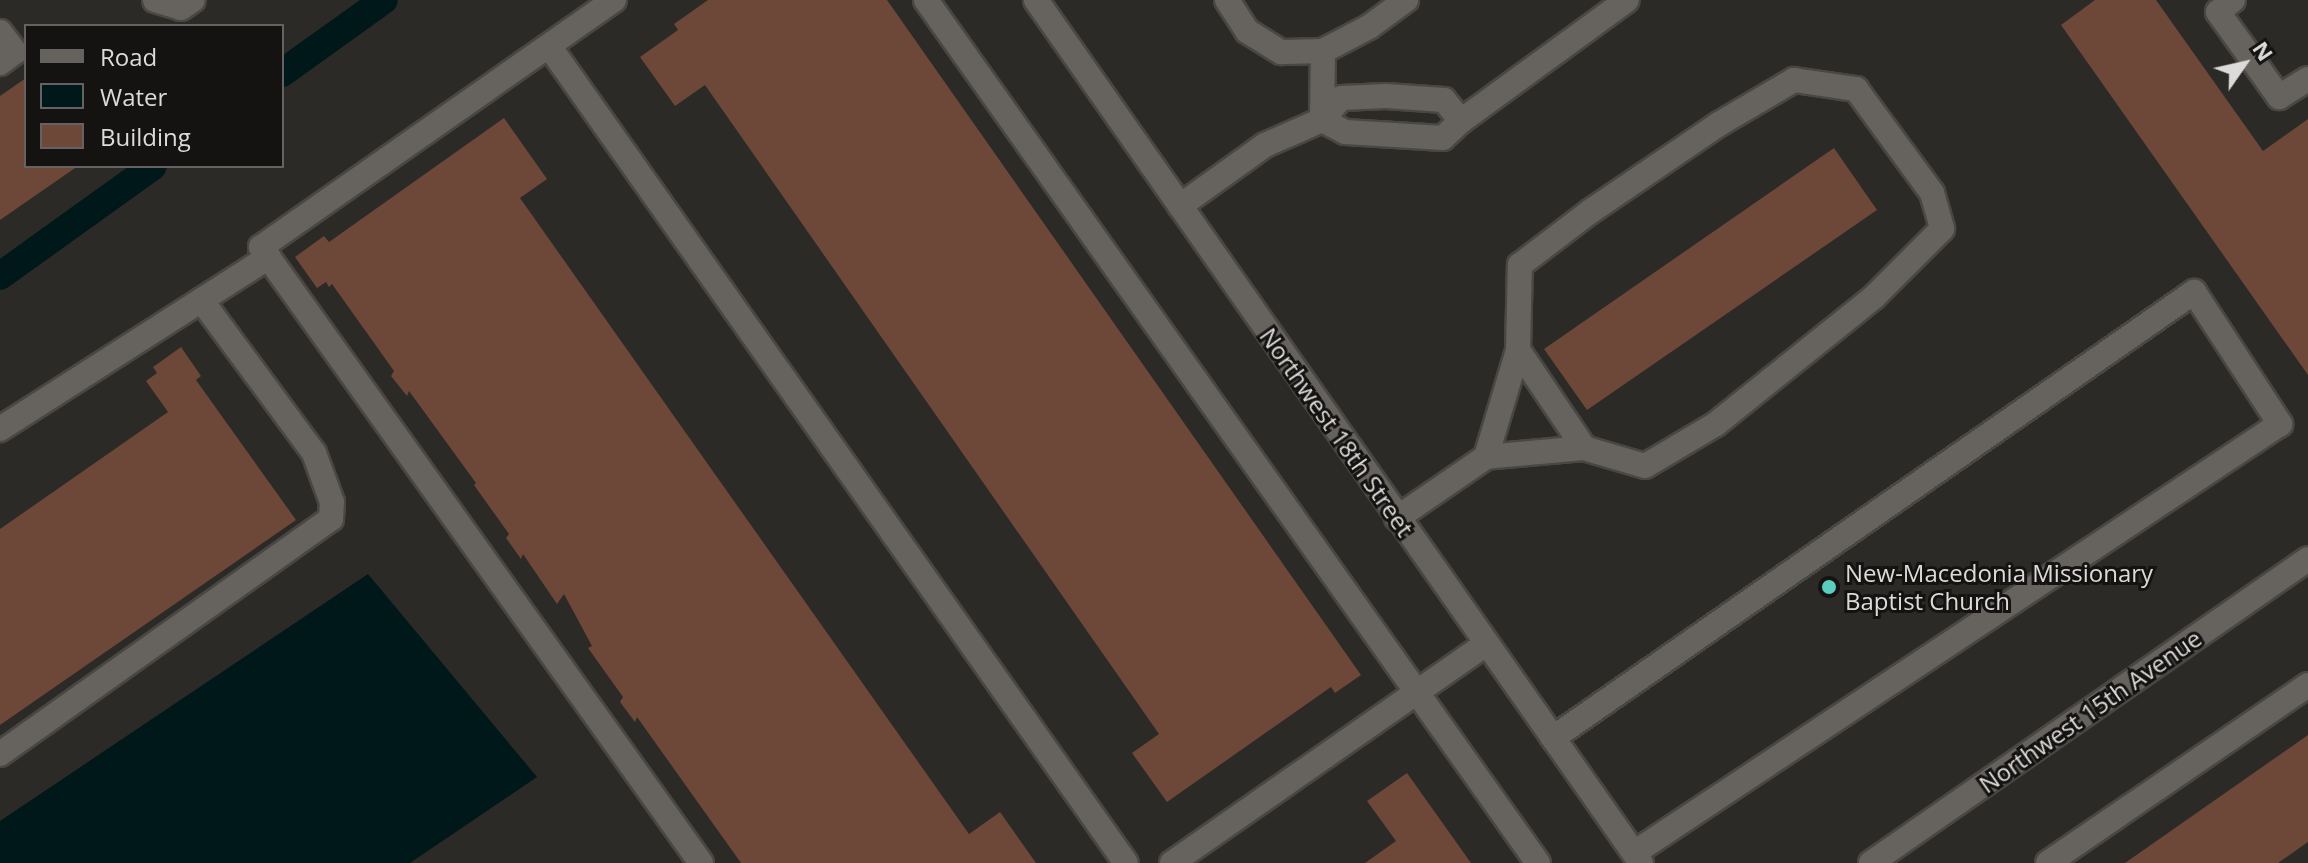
<!DOCTYPE html>
<html>
<head>
<meta charset="utf-8">
<style>
	body { margin:0 }
	#map { position:relative; width:2308px; height:863px; overflow:hidden; background:#2c2a26; font-family:"Open Sans",sans-serif }
	div>[style] { position:absolute }
	.water>* { inset:0; background:#001819 }
	.canal>* { height:28px; margin:-14px; padding:0 14px; transform-origin:14px; border-radius:14px; background:#001819 }
	.building>* { inset:0; background:#6d4738 }
	.roads { filter:drop-shadow(2px 0 #494744) drop-shadow(-2px 0 #494744) drop-shadow(0 2px #494744) drop-shadow(0 -2px #494744) }
	.minor>* { height:24px; margin:-12px; padding:0 12px; transform-origin:12px; border-radius:12px; background:#66635f }
	.dots>* { width:22px; height:22px; translate:-50% -50%; box-sizing:border-box; border:4px solid #141311; border-radius:50% }
	span { translate:-50% -50%; white-space:nowrap; text-align:center; line-height:1.15; -webkit-text-stroke:6px #141311; paint-order:stroke }
	.street-label { font-size:24px; color:#dddbd9 }
	.poi-label { font-size:24px; color:#dddbd9 }
	.left { translate:0 -50%; text-align:left }
	.legend { position:absolute; left:24px; top:24px; width:260px; height:144px; box-sizing:border-box; background:#141311; border:2px solid #646361; margin:0; padding:10px 14px; list-style:none; font-size:24px; color:#dddbd9 }
	.legend li { display:flex; align-items:center; gap:16px; height:40px }
	.legend b { width:40px; border:2px solid #646361 }
	.north { position:absolute; left:2204px; top:24px; width:80px; height:80px; -webkit-text-stroke:6px #141311; paint-order:stroke; rotate:56deg; font-size:22px; font-weight:700; line-height:32px; text-align:center; color:#dddbd9 }
	.north::after { content:''; display:block; margin:auto; width:28px; height:36px; background:#dddbd9; clip-path:polygon(50% 0,100% 100%,50% 72%,0 100%) }
</style>
</head>
<body>
<div id="map">
	<div class="water">
		<div style="clip-path:polygon(368px 574px,537px 777px,410px 863px,0 863px,0 821px)"></div>
	</div>
	<div class="canal">
		<div style="left:282px;top:73px;width:125px;rotate:-35.6deg"></div>
		<div style="left:0;top:276px;width:188px;rotate:-35.7deg"></div>
	</div>
	<div class="building">
		<div style="clip-path:polygon(708px 0,887px 0,1361px 675px,1335px 693px,1331px 687px,1167px 802px,1132px 753px,1159px 734px,705px 85px,675px 106px,640px 57px,678px 30px,674px 24px)"></div>
		<div style="clip-path:polygon(2095px 0,2156px 0,2263px 151px,2308px 119px,2308px 375px,2061px 25px)"></div>
		<div style="clip-path:polygon(26px 78px,26px 166px,78px 166px,0 220px,0 96px)"></div>
		<div style="clip-path:polygon(504px 118px,547px 179px,520px 198px,969px 834px,1000px 812px,1036px 863px,741px 863px,637px 717px,635px 722px,620px 702px,623px 697px,588px 648px,592px 646px,564px 594px,557px 604px,523px 554px,521px 559px,506px 538px,509px 534px,474px 485px,476px 483px,409px 391px,407px 396px,391px 376px,394px 371px,332px 284px,329px 287px,326px 282px,317px 288px,295px 257px,324px 236px,329px 242px)"></div>
		<div style="clip-path:polygon(1834px 148px,1877px 210px,1587px 410px,1544px 349px)"></div>
		<div style="clip-path:polygon(181px 347px,201px 376px,196px 380px,296px 520px,0 725px,0 529px,168px 412px,146px 381px,157px 373px,153px 367px)"></div>
		<div style="clip-path:polygon(2308px 735px,2308px 842px,2278px 863px,2125px 863px)"></div>
		<div style="clip-path:polygon(1407px 773px,1471px 863px,1365px 863px,1396px 841px,1367px 801px)"></div>
	</div>
	<div class="roads">
		<div class="minor">
			<div style="left:155px;top:0;width:27px;rotate:17deg"></div>
			<div style="left:181px;top:8px;width:14px;rotate:-34deg"></div>
			<div style="left:614px;top:0;width:431px;rotate:145deg"></div>
			<div style="left:261px;top:247px;width:757px;rotate:54.46deg"></div>
			<div style="left:926px;top:0;width:1058px;rotate:54.66deg"></div>
			<div style="left:1036px;top:0;width:1054px;rotate:54.97deg"></div>
			<div style="left:1227px;top:0;width:37px;rotate:57deg"></div>
			<div style="left:1247px;top:31px;width:40px;rotate:32deg"></div>
			<div style="left:1281px;top:52px;width:42px;rotate:-1.4deg"></div>
			<div style="left:1323px;top:51px;width:52px;rotate:-27.6deg"></div>
			<div style="left:1369px;top:27px;width:46px;rotate:-36.1deg"></div>
			<div style="left:2233px;top:0;width:19px;rotate:141deg"></div>
			<div style="left:2218px;top:12px;width:105px;rotate:54.3deg"></div>
			<div style="left:2279px;top:97px;width:34px;rotate:-32deg"></div>
			<div style="left:0;top:32px;width:25px;rotate:53deg"></div>
			<div style="left:15px;top:52px;width:19px;rotate:144deg"></div>
			<div style="left:549px;top:46px;width:1000px;rotate:54.77deg"></div>
			<div style="left:1794px;top:80px;width:63px;rotate:8.3deg"></div>
			<div style="left:1856px;top:89px;width:129px;rotate:53.8deg"></div>
			<div style="left:1932px;top:193px;width:37px;rotate:74deg"></div>
			<div style="left:1942px;top:229px;width:96px;rotate:135deg"></div>
			<div style="left:1874px;top:297px;width:203px;rotate:141.2deg"></div>
			<div style="left:1716px;top:424px;width:82px;rotate:149.4deg"></div>
			<div style="left:1645px;top:466px;width:64px;rotate:-163.6deg"></div>
			<div style="left:1584px;top:448px;width:98px;rotate:174.8deg"></div>
			<div style="left:1486px;top:457px;width:112px;rotate:-73.3deg"></div>
			<div style="left:1518px;top:350px;width:85px;rotate:-88.7deg"></div>
			<div style="left:1520px;top:265px;width:89px;rotate:-37.3deg"></div>
			<div style="left:1591px;top:211px;width:155px;rotate:-34.2deg"></div>
			<div style="left:1719px;top:124px;width:87px;rotate:-30.4deg"></div>
			<div style="left:1322px;top:120px;width:69px;rotate:-89.2deg"></div>
			<div style="left:1461px;top:121px;width:205px;rotate:-36.1deg"></div>
			<div style="left:1180px;top:206px;width:105px;rotate:-35.7deg"></div>
			<div style="left:1265px;top:145px;width:62px;rotate:-23.7deg"></div>
			<div style="left:1322px;top:120px;width:29px;rotate:-49deg"></div>
			<div style="left:1341px;top:98px;width:45px;rotate:-2.5deg"></div>
			<div style="left:1386px;top:96px;width:58px;rotate:3.9deg"></div>
			<div style="left:1444px;top:100px;width:27px;rotate:51deg"></div>
			<div style="left:1461px;top:121px;width:25px;rotate:137deg"></div>
			<div style="left:1443px;top:138px;width:98px;rotate:-176.5deg"></div>
			<div style="left:1345px;top:132px;width:26px;rotate:-152deg"></div>
			<div style="left:1518px;top:350px;width:118px;rotate:56deg"></div>
			<div style="left:0;top:429px;width:319px;rotate:-32.6deg"></div>
			<div style="left:1397px;top:518px;width:108px;rotate:-34.4deg"></div>
			<div style="left:1553px;top:738px;width:781px;rotate:-34.83deg"></div>
			<div style="left:2194px;top:292px;width:158px;rotate:56.9deg"></div>
			<div style="left:2280px;top:424px;width:775px;rotate:146.41deg"></div>
			<div style="left:0;top:754px;width:406px;rotate:-35.4deg"></div>
			<div style="left:331px;top:519px;width:17px;rotate:-87deg"></div>
			<div style="left:332px;top:502px;width:52px;rotate:-110.2deg"></div>
			<div style="left:314px;top:453px;width:190px;rotate:-126.4deg"></div>
			<div style="left:1172px;top:863px;width:383px;rotate:-34.9deg"></div>
			<div style="left:1871px;top:863px;width:532px;rotate:-34.82deg"></div>
			<div style="left:2048px;top:863px;width:315px;rotate:-34.4deg"></div>
		</div>
	</div>
	<div class="dots">
		<div style="left:1829px;top:587px;background:#59cebe"></div>
	</div>
	<div class="street-label">
		<span style="left:1337px;top:432px;rotate:55deg">Northwest 18th Street</span>
		<span style="left:2090px;top:711px;rotate:-35deg">Northwest 15th Avenue</span>
	</div>
	<div class="poi-label">
		<span class="left" style="left:1845px;top:587px">New-Macedonia Missionary<br>Baptist Church</span>
	</div>
	<ul class="legend">
	<li><b style="height:10px;background:#66635f"></b>Road</li>
	<li><b style="height:22px;background:#001819"></b>Water</li>
	<li><b style="height:22px;background:#6d4738"></b>Building</li>
	</ul>
	<div class="north">N</div>
</div>
</body>
</html>
